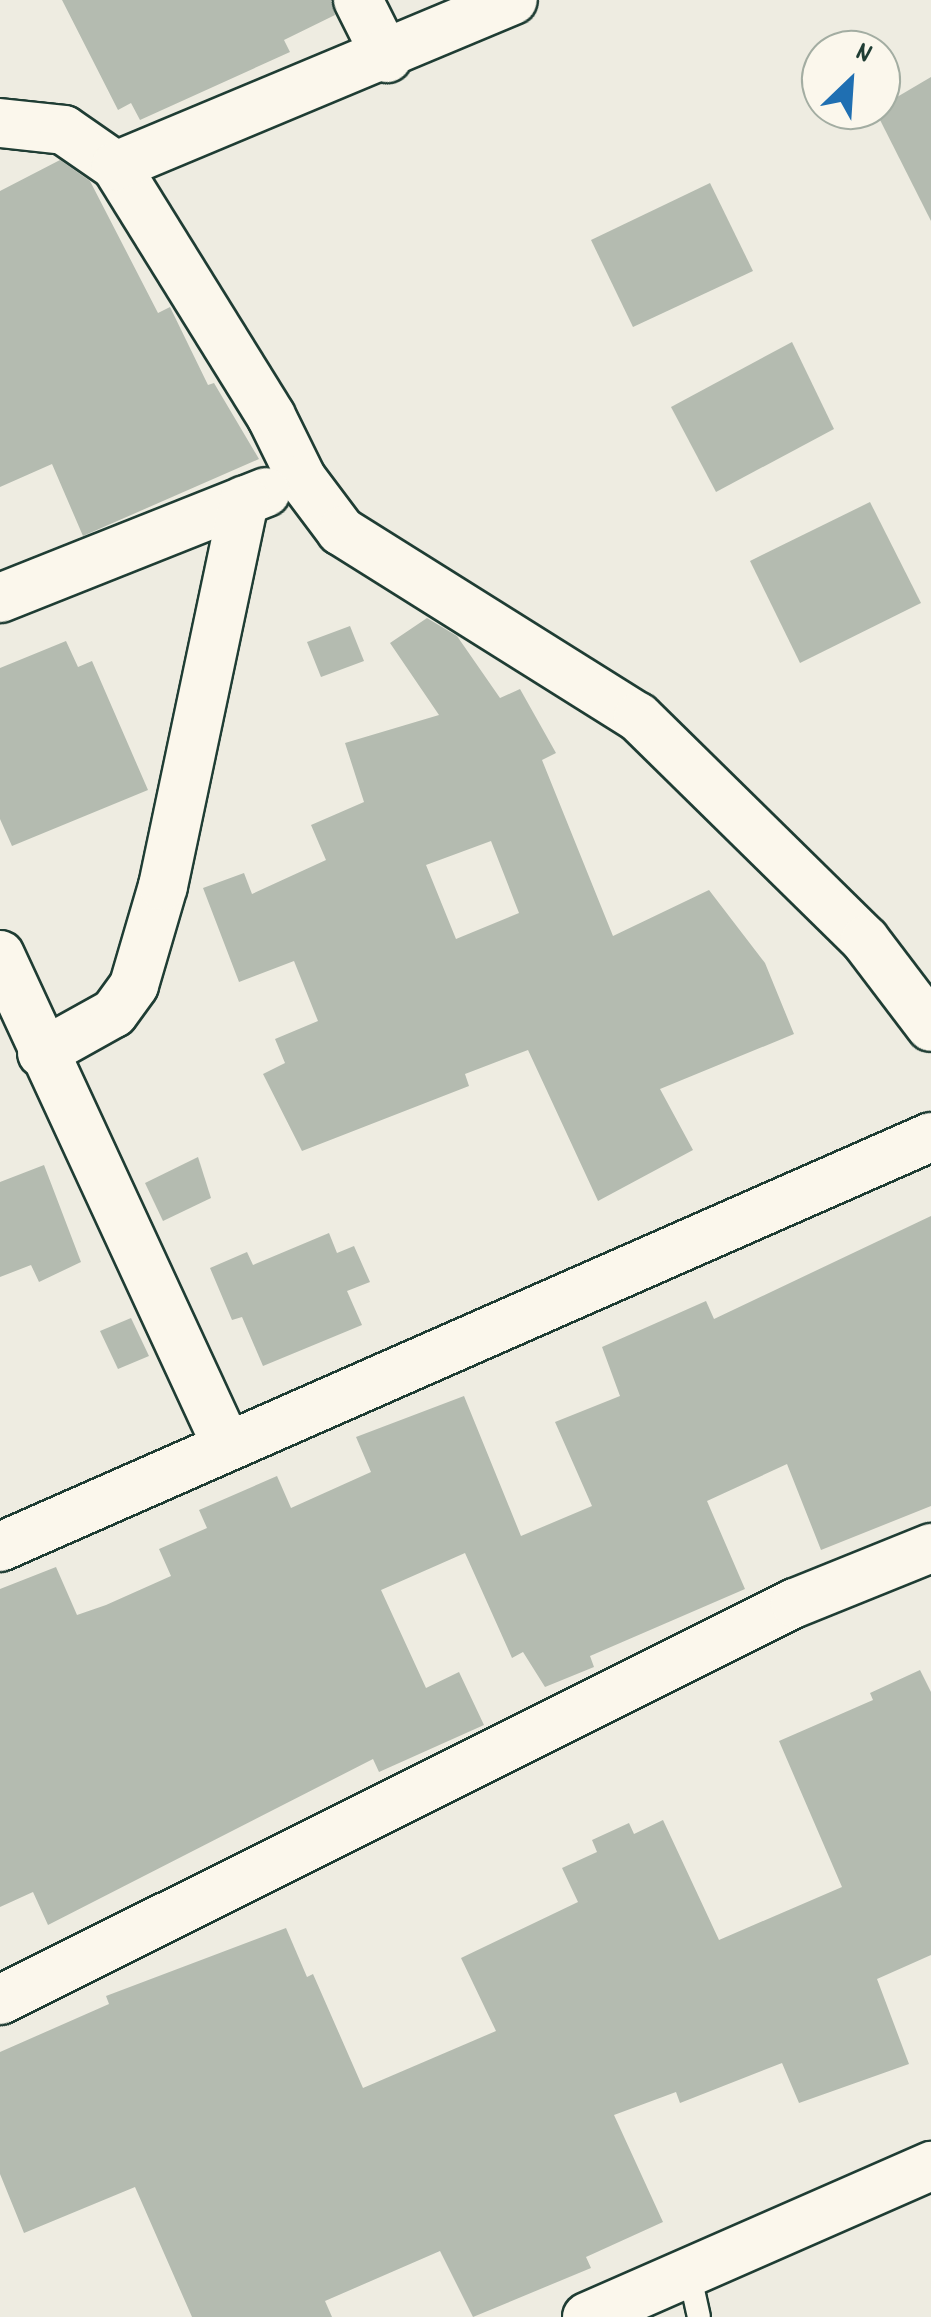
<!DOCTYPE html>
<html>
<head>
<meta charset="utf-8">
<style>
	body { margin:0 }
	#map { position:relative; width:931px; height:2317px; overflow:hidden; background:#eeece1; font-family:Dekko,sans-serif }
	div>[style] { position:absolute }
	.building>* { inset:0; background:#b4bbb0 }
	.roads { filter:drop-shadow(2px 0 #1f3d34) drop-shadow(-2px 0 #1f3d34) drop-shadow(0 2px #1f3d34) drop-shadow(0 -2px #1f3d34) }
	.lane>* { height:22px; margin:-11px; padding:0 11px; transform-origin:11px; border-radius:11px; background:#fbf7ec }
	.street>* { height:48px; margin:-24px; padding:0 24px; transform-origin:24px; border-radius:24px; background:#fbf7ec }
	span { translate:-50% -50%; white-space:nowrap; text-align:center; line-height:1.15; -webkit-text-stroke:8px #fbf7ec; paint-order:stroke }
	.north { position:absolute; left:801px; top:30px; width:100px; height:100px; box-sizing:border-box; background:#fbf7ec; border:2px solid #a3ada2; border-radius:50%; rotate:25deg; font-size:28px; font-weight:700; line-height:40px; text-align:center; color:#1f3d34 }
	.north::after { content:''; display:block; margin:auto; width:35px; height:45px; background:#1f6fb2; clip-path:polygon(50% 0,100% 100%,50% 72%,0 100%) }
</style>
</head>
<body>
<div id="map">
	<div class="building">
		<div style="clip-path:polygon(62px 0,331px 0,335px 15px,284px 40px,290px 52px,140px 120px,131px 103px,118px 110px)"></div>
		<div style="clip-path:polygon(931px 77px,931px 221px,875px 110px)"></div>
		<div style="clip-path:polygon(60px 160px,90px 181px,158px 313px,170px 307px,208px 385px,214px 383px,259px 459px,83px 536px,52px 464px,0 487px,0 191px)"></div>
		<div style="clip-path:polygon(710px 183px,753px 271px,633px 327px,591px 240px)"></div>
		<div style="clip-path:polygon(792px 342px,834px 429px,716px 492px,671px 407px)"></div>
		<div style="clip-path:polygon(870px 502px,921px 603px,800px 663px,750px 561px)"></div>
		<div style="clip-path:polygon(evenodd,427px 618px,457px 636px,500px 698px,520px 689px,556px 753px,542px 760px,613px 936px,709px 890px,765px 963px,794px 1034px,660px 1089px,693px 1150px,598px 1201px,528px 1050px,465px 1074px,469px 1086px,302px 1151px,263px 1074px,285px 1063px,275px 1039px,318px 1021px,294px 961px,239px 982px,203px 888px,244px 873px,252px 894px,326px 860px,311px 825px,364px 802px,345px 743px,439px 715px,390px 643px,427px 618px,491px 841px,519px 913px,456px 939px,426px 865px,491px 841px)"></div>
		<div style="clip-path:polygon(350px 626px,364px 661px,321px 677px,307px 642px)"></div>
		<div style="clip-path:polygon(66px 641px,78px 667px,92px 661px,148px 790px,12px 846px,0 819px,0 668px)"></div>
		<div style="clip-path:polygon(198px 1157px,211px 1198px,163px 1221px,145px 1183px)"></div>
		<div style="clip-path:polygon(44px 1165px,81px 1262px,39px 1282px,31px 1265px,0 1277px,0 1182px)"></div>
		<div style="clip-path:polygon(931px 1216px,931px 1506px,821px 1550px,787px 1464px,707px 1501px,745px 1589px,590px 1656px,594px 1667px,545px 1687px,523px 1652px,512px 1658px,465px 1553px,381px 1590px,426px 1688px,459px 1672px,484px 1725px,379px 1772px,373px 1759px,48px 1925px,33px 1892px,0 1907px,0 1589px,56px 1567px,77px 1615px,106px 1605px,171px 1576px,159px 1549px,207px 1528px,199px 1510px,277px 1476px,291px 1508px,371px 1472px,356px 1437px,464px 1396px,521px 1536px,592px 1506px,555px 1422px,620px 1396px,602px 1347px,706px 1301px,714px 1319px)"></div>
		<div style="clip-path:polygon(329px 1233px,337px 1253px,354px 1246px,370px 1282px,347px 1291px,362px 1325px,263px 1366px,242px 1317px,232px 1320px,210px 1268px,247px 1252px,253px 1265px)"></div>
		<div style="clip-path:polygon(131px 1318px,149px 1356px,118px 1369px,100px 1331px)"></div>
		<div style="clip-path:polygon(920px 1670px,931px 1692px,931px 1955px,877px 1979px,909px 2064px,799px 2103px,782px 2063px,680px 2103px,676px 2092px,614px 2115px,663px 2222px,586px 2257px,591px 2268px,473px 2317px,440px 2251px,325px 2301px,332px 2317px,192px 2317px,135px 2187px,24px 2233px,0 2174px,0 2052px,109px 2004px,106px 1996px,286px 1928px,307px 1977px,313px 1974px,363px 2088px,496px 2031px,461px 1958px,578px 1902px,562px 1868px,597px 1852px,592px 1840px,629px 1823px,634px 1834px,663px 1820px,719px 1940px,842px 1887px,779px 1741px,873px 1700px,870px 1693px)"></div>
	</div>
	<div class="roads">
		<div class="lane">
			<div style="left:689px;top:2272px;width:46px;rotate:77.5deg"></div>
		</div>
		<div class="street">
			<div style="left:358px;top:0;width:65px;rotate:63.4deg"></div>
			<div style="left:0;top:123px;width:64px;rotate:6.2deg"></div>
			<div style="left:64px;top:130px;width:63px;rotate:34.7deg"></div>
			<div style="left:116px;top:166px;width:294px;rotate:58.2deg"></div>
			<div style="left:271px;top:416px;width:70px;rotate:63.8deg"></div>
			<div style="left:302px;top:479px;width:65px;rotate:53.1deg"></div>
			<div style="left:341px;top:531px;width:350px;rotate:32.1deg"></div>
			<div style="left:638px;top:717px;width:318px;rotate:44.5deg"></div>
			<div style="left:865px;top:940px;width:109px;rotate:52.8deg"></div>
			<div style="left:116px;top:166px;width:430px;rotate:-22.7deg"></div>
			<div style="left:0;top:598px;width:286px;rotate:-21.7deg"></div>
			<div style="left:0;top:955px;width:539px;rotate:65.2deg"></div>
			<div style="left:42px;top:1053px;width:82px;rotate:-29.1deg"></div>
			<div style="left:114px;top:1013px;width:34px;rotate:-54deg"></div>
			<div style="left:134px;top:985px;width:103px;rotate:-73.7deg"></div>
			<div style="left:163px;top:886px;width:394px;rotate:-78.1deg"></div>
			<div style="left:0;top:1547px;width:1017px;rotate:-23.77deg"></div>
			<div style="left:0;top:2000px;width:889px;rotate:-26.54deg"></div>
			<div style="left:795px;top:1603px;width:147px;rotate:-22deg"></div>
			<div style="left:587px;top:2317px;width:376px;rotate:-23.7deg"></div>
		</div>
	</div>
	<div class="north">N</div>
</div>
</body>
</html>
